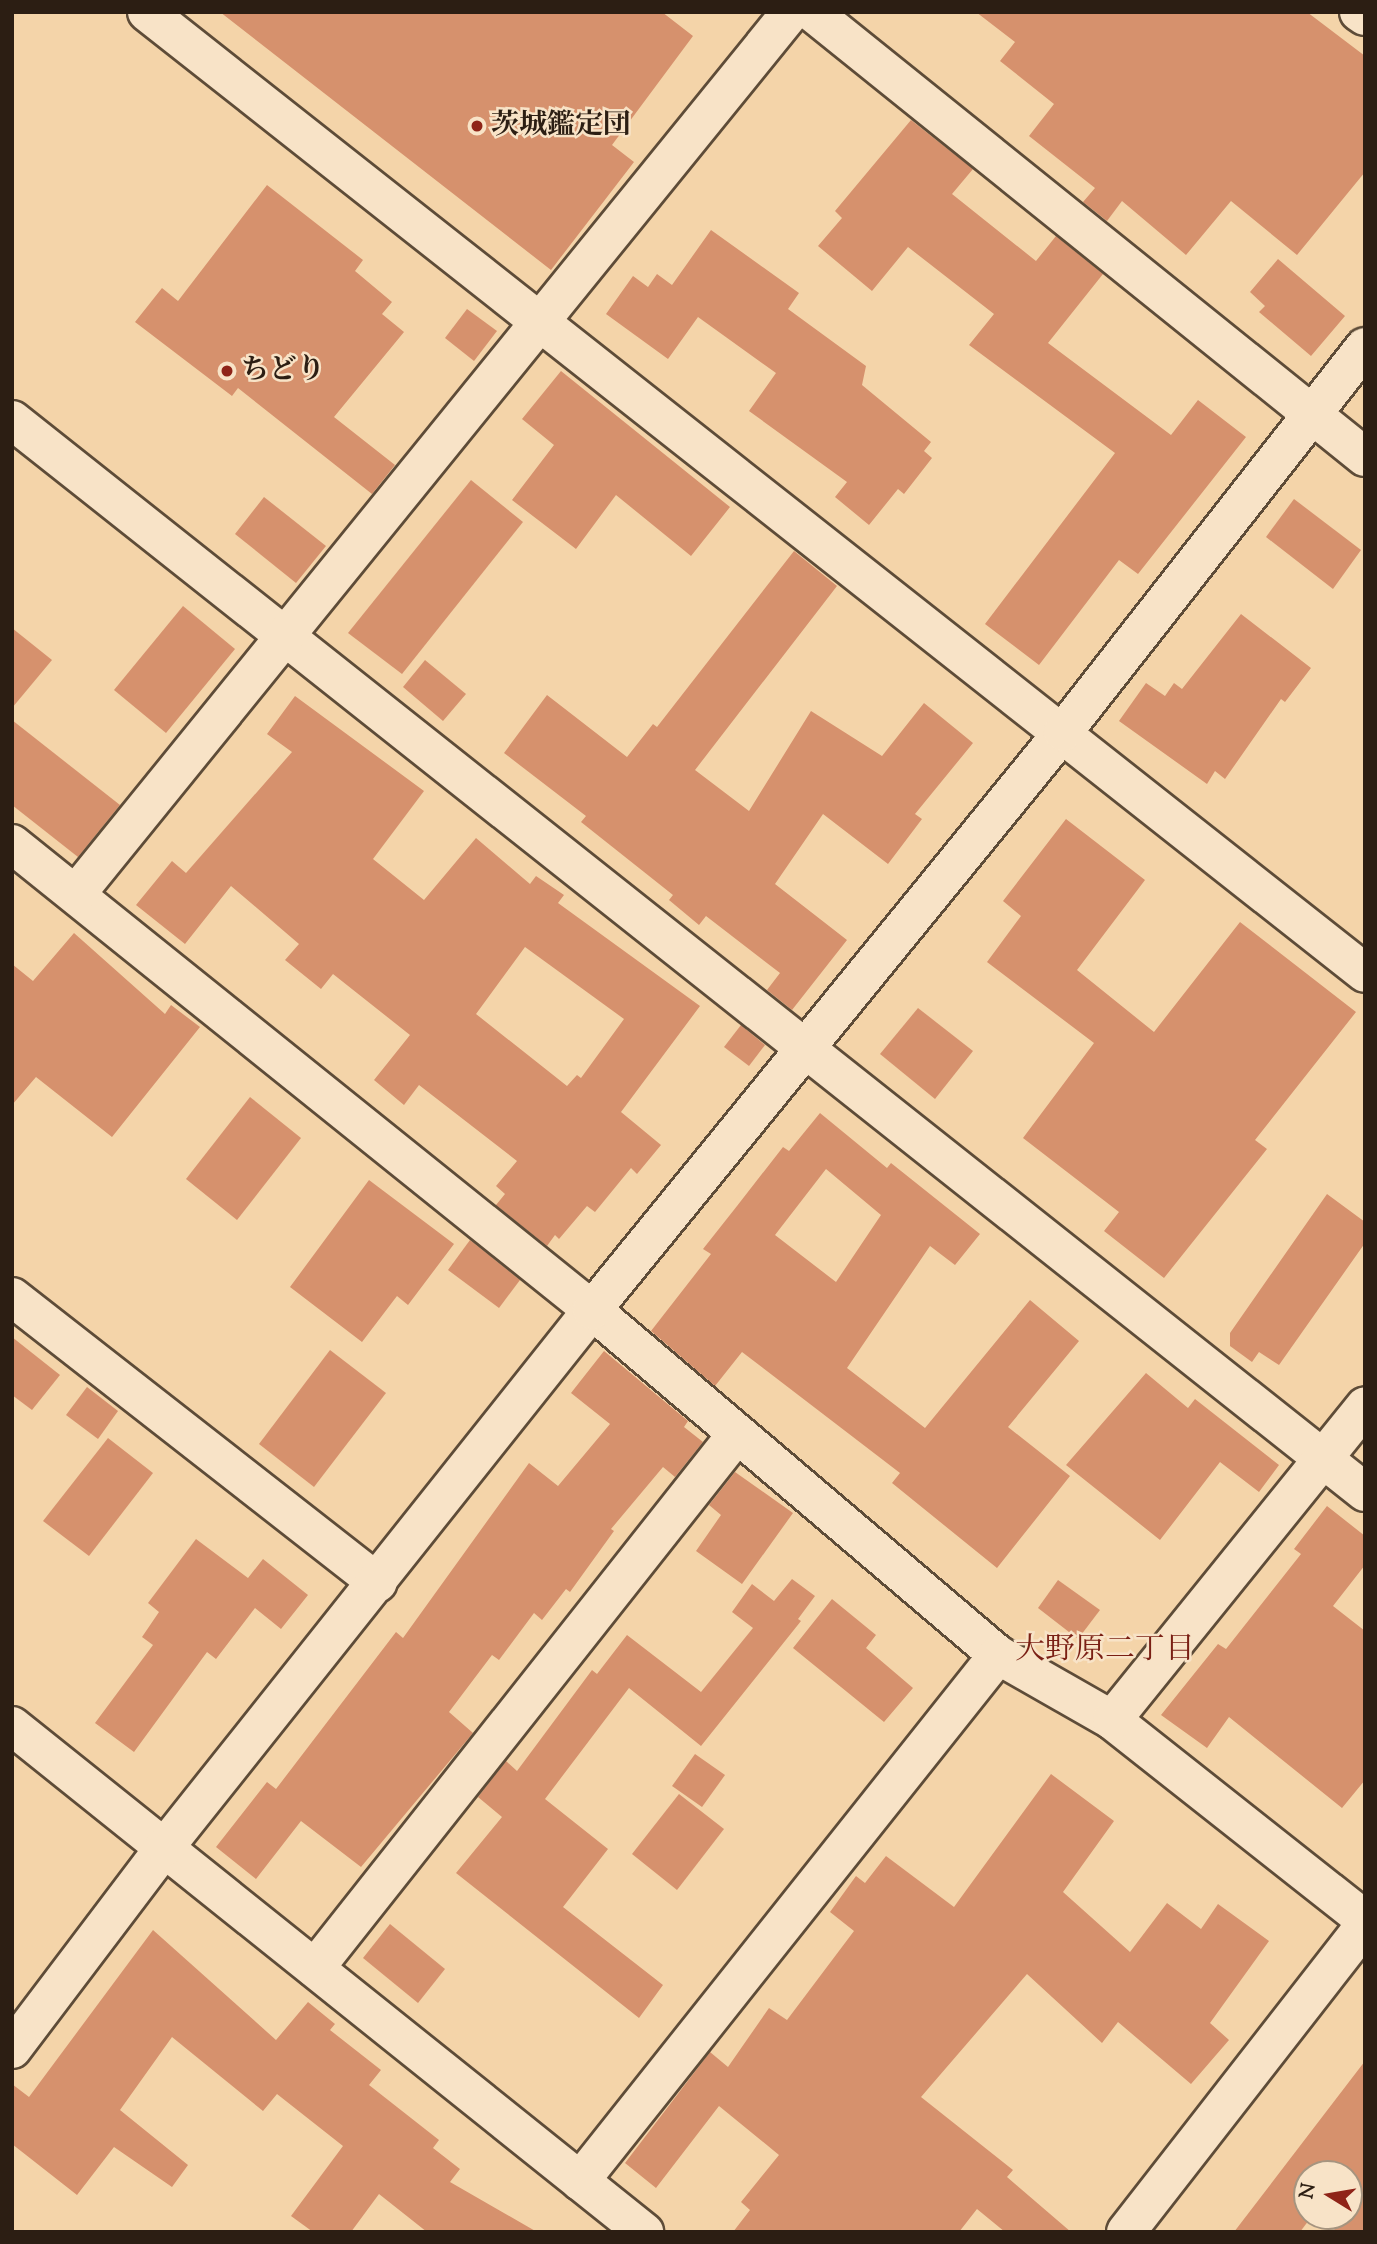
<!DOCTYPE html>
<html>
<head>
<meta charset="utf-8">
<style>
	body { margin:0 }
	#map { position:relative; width:1377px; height:2244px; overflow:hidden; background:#f4d4a9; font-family:"Sorts Mill Goudy","Noto Serif JP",serif }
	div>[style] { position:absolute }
	.building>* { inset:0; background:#d6916d }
	.roads { filter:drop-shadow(2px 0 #5e4c38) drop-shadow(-2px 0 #5e4c38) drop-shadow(0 2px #5e4c38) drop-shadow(0 -2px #5e4c38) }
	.minor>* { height:38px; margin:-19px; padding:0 19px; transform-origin:19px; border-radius:19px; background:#f8e3c7 }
	.tertiary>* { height:38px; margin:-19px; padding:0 19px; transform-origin:19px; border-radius:19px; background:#f8e3c7 }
	.dots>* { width:19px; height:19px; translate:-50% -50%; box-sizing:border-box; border:4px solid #f8e3c7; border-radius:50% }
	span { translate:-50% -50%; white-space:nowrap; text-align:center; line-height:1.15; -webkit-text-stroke:5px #f8e3c7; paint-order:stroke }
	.poi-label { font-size:28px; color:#2c1e13; font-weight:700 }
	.left { translate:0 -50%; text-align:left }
	.neighbourhood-label { font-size:30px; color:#7a1f14 }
	.frame { position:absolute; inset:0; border:14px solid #2c1e13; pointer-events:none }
	.north { position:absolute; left:1293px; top:2160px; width:70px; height:70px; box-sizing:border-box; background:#f8e3c7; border:2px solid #a6947f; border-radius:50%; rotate:281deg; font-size:19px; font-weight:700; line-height:28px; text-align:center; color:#2c1e13 }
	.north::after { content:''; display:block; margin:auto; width:24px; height:32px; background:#8f2418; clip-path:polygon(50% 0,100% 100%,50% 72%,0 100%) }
</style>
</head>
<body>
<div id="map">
	<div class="building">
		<div style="clip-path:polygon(220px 12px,662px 12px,693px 36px,612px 145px,634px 162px,551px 270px)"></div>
		<div style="clip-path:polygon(976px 12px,1307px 12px,1365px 56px,1365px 172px,1297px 255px,1231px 201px,1186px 255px,1122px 201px,1107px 221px,1083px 202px,1095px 188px,1029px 136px,1054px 104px,1000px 61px,1015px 42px)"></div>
		<div style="clip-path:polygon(911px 120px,973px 169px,952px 194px,1036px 261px,1056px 236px,1103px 274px,1048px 343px,1171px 435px,1198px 400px,1246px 437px,1138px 574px,1119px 560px,1039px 665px,985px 624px,1115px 453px,969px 345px,994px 314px,908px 247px,872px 291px,818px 246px,842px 218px,835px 211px)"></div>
		<div style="clip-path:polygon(267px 185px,363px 260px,355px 271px,392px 302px,382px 314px,404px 332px,334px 417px,395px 465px,372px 494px,238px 388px,232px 396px,135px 322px,162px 288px,178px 301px)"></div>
		<div style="clip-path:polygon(711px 230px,799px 293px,788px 309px,866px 366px,862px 385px,931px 442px,924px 451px,932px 458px,904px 494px,898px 489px,869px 525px,835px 497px,847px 482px,749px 411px,776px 373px,698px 317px,668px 359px,606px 314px,633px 276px,648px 287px,657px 274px,672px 285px)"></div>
		<div style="clip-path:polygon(1278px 259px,1345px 316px,1311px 356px,1259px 312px,1265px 306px,1250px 292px)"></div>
		<div style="clip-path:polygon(467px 309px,497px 331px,474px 361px,445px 338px)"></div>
		<div style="clip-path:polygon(561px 371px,730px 507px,691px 556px,616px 495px,576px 549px,512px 500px,554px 445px,522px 419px)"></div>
		<div style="clip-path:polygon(471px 480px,523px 522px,402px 674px,348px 633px)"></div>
		<div style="clip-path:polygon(264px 497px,326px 546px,296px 583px,235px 534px)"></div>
		<div style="clip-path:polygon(1294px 499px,1361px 550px,1333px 589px,1266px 537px)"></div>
		<div style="clip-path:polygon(794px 551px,837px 586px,695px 770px,749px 811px,811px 711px,882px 756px,924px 703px,973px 743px,915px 814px,922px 819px,888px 864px,823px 814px,775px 884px,847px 940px,792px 1010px,767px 990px,780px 973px,706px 916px,699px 925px,669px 900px,673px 895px,581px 822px,586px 816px,504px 753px,547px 695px,627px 757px,653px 724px,657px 727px)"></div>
		<div style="clip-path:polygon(183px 606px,235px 649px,166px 733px,114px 690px)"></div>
		<div style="clip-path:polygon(1241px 614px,1311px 668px,1285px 702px,1281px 699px,1225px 779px,1215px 771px,1207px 784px,1119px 721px,1146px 683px,1165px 696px,1174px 683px,1182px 689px)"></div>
		<div style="clip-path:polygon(12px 628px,52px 660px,12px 708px)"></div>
		<div style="clip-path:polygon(425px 660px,466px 694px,443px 721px,403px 687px)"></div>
		<div style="clip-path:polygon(evenodd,295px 696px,424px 791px,373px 859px,424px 900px,476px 838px,530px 884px,536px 876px,564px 895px,558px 903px,700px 1006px,621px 1112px,661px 1145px,637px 1174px,631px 1168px,595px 1212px,587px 1206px,559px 1239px,555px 1235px,547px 1246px,496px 1205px,505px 1194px,496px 1186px,517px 1161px,419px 1085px,404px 1105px,374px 1080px,410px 1035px,333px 974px,321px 989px,285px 960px,299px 944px,231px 886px,185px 944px,136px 905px,172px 861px,186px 873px,292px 752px,267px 734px,295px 696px,525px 947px,624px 1019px,581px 1078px,577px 1075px,567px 1086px,476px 1014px,525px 947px)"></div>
		<div style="clip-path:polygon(12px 720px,120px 805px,78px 857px,12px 805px)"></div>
		<div style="clip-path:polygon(1066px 819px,1145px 880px,1077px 970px,1154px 1032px,1240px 922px,1356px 1012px,1255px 1140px,1267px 1149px,1164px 1278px,1104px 1231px,1119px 1212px,1023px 1138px,1094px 1043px,987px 962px,1021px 916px,1003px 901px)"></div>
		<div style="clip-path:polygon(74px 933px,165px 1014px,171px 1005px,200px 1027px,112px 1137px,36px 1077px,12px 1105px,12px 964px,33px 981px)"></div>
		<div style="clip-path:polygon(918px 1008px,973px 1051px,935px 1099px,880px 1054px)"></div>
		<div style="clip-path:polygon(741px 1025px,765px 1045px,749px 1066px,724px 1047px)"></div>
		<div style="clip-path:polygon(250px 1097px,301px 1138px,237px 1220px,186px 1179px)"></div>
		<div style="clip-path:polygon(evenodd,820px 1113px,887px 1168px,891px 1163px,980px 1234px,955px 1265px,930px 1246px,847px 1368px,925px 1428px,1030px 1300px,1079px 1341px,1008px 1427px,1070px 1476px,997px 1568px,892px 1483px,900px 1473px,742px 1352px,715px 1386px,651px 1331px,711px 1254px,703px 1249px,737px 1206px,783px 1147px,789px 1151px,820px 1113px,826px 1169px,881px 1215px,836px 1282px,775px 1235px,826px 1169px)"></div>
		<div style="clip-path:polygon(369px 1180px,454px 1244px,408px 1305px,397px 1296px,362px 1342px,290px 1287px)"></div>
		<div style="clip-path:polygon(1327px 1194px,1365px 1222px,1365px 1243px,1279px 1365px,1259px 1352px,1252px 1362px,1230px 1346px,1230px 1333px)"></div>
		<div style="clip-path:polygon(470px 1240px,520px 1280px,499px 1308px,448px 1270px)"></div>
		<div style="clip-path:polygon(12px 1337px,60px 1375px,32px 1410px,12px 1395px)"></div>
		<div style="clip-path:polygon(330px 1350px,386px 1393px,314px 1487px,259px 1444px)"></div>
		<div style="clip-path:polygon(604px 1351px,688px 1421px,684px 1427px,703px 1442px,675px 1477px,663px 1467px,611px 1529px,614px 1531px,570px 1592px,566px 1589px,542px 1620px,534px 1613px,499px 1660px,492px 1655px,449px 1712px,473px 1733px,361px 1867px,301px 1821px,256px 1879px,216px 1847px,267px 1782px,276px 1789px,396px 1632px,403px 1638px,529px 1463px,558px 1486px,610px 1424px,571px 1393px)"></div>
		<div style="clip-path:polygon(1146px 1373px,1188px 1408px,1195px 1399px,1279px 1465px,1259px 1492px,1220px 1462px,1160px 1540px,1066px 1465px)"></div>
		<div style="clip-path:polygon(87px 1387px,118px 1411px,98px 1439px,66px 1415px)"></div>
		<div style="clip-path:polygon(108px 1438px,153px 1473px,89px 1556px,43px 1521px)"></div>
		<div style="clip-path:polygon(735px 1472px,793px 1513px,742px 1584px,696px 1551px,721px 1515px,709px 1505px)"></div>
		<div style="clip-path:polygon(1327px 1506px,1365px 1536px,1365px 1565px,1333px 1606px,1365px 1631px,1365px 1780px,1342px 1808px,1229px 1717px,1207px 1748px,1161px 1715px,1218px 1644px,1226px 1649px,1301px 1554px,1294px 1549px)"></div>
		<div style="clip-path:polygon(196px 1539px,248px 1578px,263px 1559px,308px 1595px,281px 1629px,255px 1608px,216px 1659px,207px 1652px,134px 1752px,95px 1723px,153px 1645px,142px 1637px,159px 1612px,148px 1603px)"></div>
		<div style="clip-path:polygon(792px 1579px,815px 1596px,798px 1619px,801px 1621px,701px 1746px,629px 1688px,545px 1799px,608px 1849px,563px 1907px,663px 1985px,639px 2018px,456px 1873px,502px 1817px,478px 1797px,506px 1761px,517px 1771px,592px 1670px,597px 1674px,627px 1635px,701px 1692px,753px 1628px,732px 1612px,752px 1584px,774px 1601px)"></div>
		<div style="clip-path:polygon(1058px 1580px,1100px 1610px,1078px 1639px,1038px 1608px)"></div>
		<div style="clip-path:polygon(832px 1599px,876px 1635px,866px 1648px,913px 1688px,884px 1722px,793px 1648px)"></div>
		<div style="clip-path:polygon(695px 1754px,725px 1775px,702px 1807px,672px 1786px)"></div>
		<div style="clip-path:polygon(1051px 1774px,1114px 1821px,1063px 1892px,1130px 1952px,1167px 1903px,1201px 1929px,1218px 1904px,1269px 1941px,1210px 2023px,1229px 2040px,1191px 2084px,1118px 2022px,1102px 2043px,1027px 1974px,921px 2097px,1013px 2170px,1007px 2177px,1071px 2232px,1005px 2232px,977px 2209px,959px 2232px,733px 2232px,750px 2210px,741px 2202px,779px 2155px,719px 2106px,656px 2188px,625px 2163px,710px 2052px,728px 2067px,769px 2008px,787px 2020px,854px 1931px,830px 1912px,856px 1876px,865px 1883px,886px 1856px,954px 1907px)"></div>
		<div style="clip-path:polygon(679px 1794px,724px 1829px,677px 1890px,632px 1854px)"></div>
		<div style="clip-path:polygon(390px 1924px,445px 1969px,418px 2003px,363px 1958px)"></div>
		<div style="clip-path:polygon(153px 1930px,276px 2040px,308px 2002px,335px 2024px,330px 2030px,381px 2070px,369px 2085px,439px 2140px,433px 2148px,460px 2169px,450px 2182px,537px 2232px,427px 2232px,379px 2194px,351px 2232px,313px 2232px,291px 2216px,343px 2146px,277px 2094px,263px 2111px,172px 2037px,120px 2110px,188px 2165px,172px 2187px,114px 2147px,77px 2195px,12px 2144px,12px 2084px,29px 2097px)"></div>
		<div style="clip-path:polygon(1365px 2061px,1365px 2232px,1337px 2232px,1320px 2216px,1349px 2216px,1349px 2174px,1307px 2174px,1307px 2216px,1312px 2216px,1300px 2232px,1234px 2232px)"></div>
	</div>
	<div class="roads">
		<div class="minor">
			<div style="left:147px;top:12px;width:1551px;rotate:38.27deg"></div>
			<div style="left:812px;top:12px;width:710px;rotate:38.82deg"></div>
			<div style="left:1359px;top:12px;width:7px;rotate:34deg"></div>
			<div style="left:12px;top:420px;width:1726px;rotate:38.39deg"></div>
			<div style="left:12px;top:844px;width:744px;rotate:38.78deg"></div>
			<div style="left:592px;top:1310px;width:533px;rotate:40.36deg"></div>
			<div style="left:998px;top:1655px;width:131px;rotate:29.7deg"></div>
			<div style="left:1112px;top:1720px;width:323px;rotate:38.3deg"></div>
			<div style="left:76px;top:894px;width:1135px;rotate:-50.97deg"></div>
			<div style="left:12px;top:1297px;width:464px;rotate:38deg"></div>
			<div style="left:1112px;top:1720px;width:403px;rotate:-51.1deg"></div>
			<div style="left:12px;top:1726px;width:810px;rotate:38.68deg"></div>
			<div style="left:315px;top:1968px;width:681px;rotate:-51.68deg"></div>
			<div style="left:580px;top:2181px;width:672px;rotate:-51.53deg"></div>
			<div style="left:1126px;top:2232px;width:389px;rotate:-52.1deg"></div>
		</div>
		<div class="tertiary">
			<div style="left:12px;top:2049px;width:253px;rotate:-52.9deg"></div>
			<div style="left:165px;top:1847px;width:686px;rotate:-51.51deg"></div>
			<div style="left:592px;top:1310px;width:746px;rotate:-50.82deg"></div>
			<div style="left:1063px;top:732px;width:489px;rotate:-51.9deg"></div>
		</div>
	</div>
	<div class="dots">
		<div style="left:477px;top:126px;background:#8f2418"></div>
		<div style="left:227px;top:371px;background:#8f2418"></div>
	</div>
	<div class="poi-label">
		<span class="left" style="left:491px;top:126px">茨城鑑定団</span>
		<span class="left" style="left:241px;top:371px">ちどり</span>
	</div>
	<div class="neighbourhood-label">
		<span style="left:1105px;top:1651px">大野原二丁目</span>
	</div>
	<div class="frame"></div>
	<div class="north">N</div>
</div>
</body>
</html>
